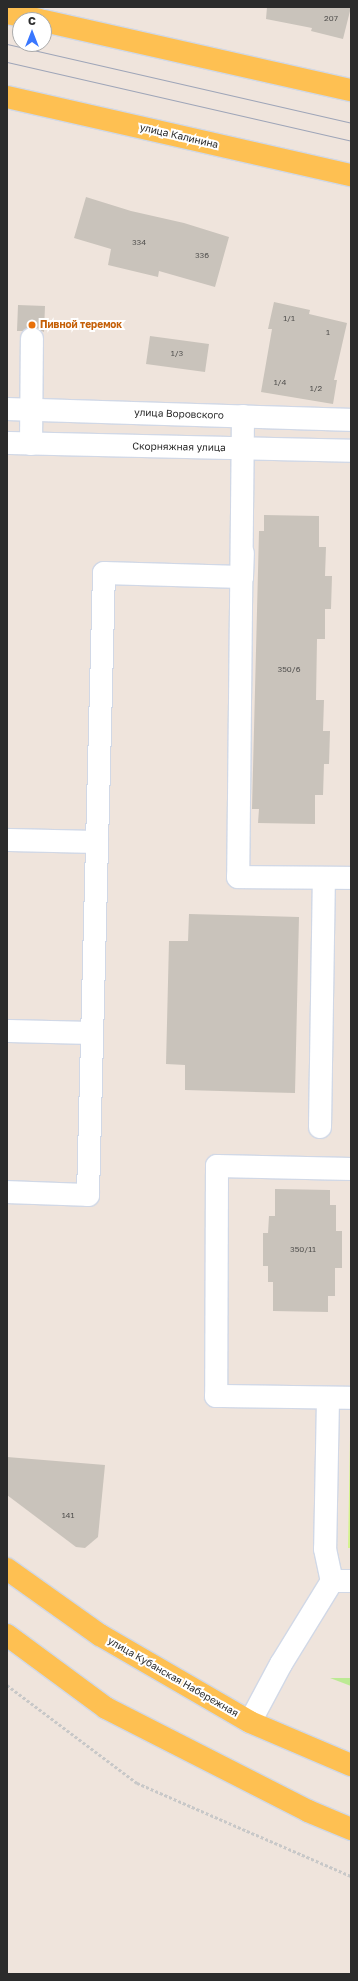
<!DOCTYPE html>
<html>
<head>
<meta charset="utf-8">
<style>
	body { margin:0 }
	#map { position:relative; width:358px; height:1981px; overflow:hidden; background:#efe4dc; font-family:"Golos Text",sans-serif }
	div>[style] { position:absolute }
	.green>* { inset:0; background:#bcea94 }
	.pitch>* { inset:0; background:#d5f38e }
	.building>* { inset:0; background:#c9c3bb }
	.path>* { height:2.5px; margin-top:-1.25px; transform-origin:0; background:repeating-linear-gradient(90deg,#c8c8c8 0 3px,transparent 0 5px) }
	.roads { filter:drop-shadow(1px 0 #d1d8e6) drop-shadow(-1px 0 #d1d8e6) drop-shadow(0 1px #d1d8e6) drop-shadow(0 -1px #d1d8e6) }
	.minor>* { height:22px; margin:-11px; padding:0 11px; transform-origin:11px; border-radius:11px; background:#fff }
	.major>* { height:22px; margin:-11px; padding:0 11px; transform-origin:11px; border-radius:11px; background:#fec052 }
	.tram>* { height:1px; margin:-0.5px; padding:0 0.5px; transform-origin:0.5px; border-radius:0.5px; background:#9ea5b8 }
	.dots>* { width:11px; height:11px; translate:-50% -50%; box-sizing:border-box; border:2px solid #fff; border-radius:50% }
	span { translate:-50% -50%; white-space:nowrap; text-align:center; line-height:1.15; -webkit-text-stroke:4px #fff; paint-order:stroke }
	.number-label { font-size:8px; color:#52514f }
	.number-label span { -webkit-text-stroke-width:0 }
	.street-label { font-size:10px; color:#2b2b2b }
	.food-label { font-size:10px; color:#c56008; font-weight:700 }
	.left { translate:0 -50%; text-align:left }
	.frame { position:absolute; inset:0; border:8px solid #2b2b2b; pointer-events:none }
	.north { position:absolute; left:12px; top:12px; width:40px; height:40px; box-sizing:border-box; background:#fff; border:1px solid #aaa; border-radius:50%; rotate:0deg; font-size:11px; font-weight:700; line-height:16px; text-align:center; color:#2b2b2b }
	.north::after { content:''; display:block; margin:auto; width:14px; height:18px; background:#3977ff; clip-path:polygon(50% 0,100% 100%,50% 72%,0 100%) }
</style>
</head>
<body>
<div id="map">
	<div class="green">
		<div style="clip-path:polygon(330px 1678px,351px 1678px,351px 1686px)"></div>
	</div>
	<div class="pitch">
		<div style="clip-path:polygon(350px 1436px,351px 1436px,351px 1548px,348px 1548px)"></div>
	</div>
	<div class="building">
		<div style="clip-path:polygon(267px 7px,351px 7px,343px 39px,311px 31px,312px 28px,266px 19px)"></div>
		<div style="clip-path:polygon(86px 197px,131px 211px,184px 223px,229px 237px,215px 287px,159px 271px,158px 277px,108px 265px,111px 249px,74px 238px)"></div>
		<div style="clip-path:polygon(274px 302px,310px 310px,309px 314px,347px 323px,334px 380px,337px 380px,333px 404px,261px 392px,272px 329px,268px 329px)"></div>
		<div style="clip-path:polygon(18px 305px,45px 306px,44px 332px,33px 327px,23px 331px,17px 331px)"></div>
		<div style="clip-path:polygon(150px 336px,209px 344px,205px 372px,146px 364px)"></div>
		<div style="clip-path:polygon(264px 515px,319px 516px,319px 547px,326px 547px,325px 576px,332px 576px,331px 609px,325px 609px,325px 639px,317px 639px,316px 700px,324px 700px,323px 731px,330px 731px,329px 764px,324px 764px,323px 795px,315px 795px,315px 824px,258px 823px,259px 809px,252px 809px,259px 531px,264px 531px)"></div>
		<div style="clip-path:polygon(189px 914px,299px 917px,295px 1093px,185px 1090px,185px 1065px,166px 1064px,169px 941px,188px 941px)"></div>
		<div style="clip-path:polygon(275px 1189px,330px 1190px,330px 1205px,336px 1205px,336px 1231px,342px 1231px,342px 1268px,335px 1268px,335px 1296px,328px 1296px,328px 1312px,273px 1311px,273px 1282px,268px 1282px,268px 1266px,263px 1266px,263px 1233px,268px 1233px,269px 1216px,275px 1216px)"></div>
		<div style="clip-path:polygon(7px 1457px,105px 1465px,98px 1537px,85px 1548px,76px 1547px,7px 1495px)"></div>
	</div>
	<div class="path">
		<div style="left:7px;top:1685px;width:163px;rotate:37deg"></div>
		<div style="left:137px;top:1783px;width:233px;rotate:23.5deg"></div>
	</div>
	<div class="roads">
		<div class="minor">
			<div style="left:7px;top:409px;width:344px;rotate:1.8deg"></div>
			<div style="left:243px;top:416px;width:461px;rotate:90.6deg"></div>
			<div style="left:238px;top:877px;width:113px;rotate:0.5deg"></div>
			<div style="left:7px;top:443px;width:344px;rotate:1.3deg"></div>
			<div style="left:31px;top:444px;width:105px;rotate:-89.5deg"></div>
			<div style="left:7px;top:840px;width:90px;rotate:1.3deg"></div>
			<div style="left:7px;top:1031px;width:84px;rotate:1.4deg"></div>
			<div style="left:320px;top:1127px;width:249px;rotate:-89.1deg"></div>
			<div style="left:351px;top:1169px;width:134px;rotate:-178.7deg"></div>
			<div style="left:217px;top:1166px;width:230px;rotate:90.2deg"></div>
			<div style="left:216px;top:1396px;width:135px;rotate:0.8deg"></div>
			<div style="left:7px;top:1192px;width:81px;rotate:2.1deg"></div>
			<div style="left:88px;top:1195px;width:622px;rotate:-88.53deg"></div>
			<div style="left:104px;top:573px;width:138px;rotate:1.7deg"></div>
			<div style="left:242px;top:577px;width:24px;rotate:-88deg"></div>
			<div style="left:328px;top:1399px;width:150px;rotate:91.1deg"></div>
			<div style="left:325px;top:1549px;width:33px;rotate:78deg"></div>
			<div style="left:332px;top:1581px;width:19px"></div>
			<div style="left:250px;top:1722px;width:66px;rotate:-61.9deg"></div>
			<div style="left:281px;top:1664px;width:97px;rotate:-58.4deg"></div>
		</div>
		<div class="major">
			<div style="left:7px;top:13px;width:33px;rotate:12deg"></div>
			<div style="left:44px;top:21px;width:315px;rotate:12.7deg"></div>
			<div style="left:7px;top:97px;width:353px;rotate:12.8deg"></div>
			<div style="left:7px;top:1569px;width:114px;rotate:35.4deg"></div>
			<div style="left:100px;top:1635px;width:173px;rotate:30.1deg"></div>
			<div style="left:250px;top:1722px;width:110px;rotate:23.1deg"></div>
			<div style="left:7px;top:1635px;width:123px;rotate:36.4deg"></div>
			<div style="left:106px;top:1708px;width:227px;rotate:27deg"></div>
			<div style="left:308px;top:1811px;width:47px;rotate:22.7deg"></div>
		</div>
	</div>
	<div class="tram">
		<div style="left:7px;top:44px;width:353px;rotate:12.9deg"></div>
		<div style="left:7px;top:62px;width:353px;rotate:12.9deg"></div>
	</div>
	<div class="dots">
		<div style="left:32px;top:325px;background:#e8710a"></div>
	</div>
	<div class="number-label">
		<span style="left:331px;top:19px">207</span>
		<span style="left:139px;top:243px">334</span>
		<span style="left:202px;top:256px">336</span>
		<span style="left:289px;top:319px">1/1</span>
		<span style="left:328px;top:333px">1</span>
		<span style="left:177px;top:354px">1/3</span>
		<span style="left:280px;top:383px">1/4</span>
		<span style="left:316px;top:389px">1/2</span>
		<span style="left:289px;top:670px">350/6</span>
		<span style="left:303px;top:1250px">350/11</span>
		<span style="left:68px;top:1516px">141</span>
	</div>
	<div class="street-label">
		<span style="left:179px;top:136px;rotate:13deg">улица Калинина</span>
		<span style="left:179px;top:414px;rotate:2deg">улица Воровского</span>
		<span style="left:179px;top:447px;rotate:1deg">Скорняжная улица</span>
		<span style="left:173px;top:1677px;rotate:30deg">улица Кубанская Набережная</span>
	</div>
	<div class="food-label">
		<span class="left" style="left:40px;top:325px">Пивной теремок</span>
	</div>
	<div class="frame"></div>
	<div class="north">С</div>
</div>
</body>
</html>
